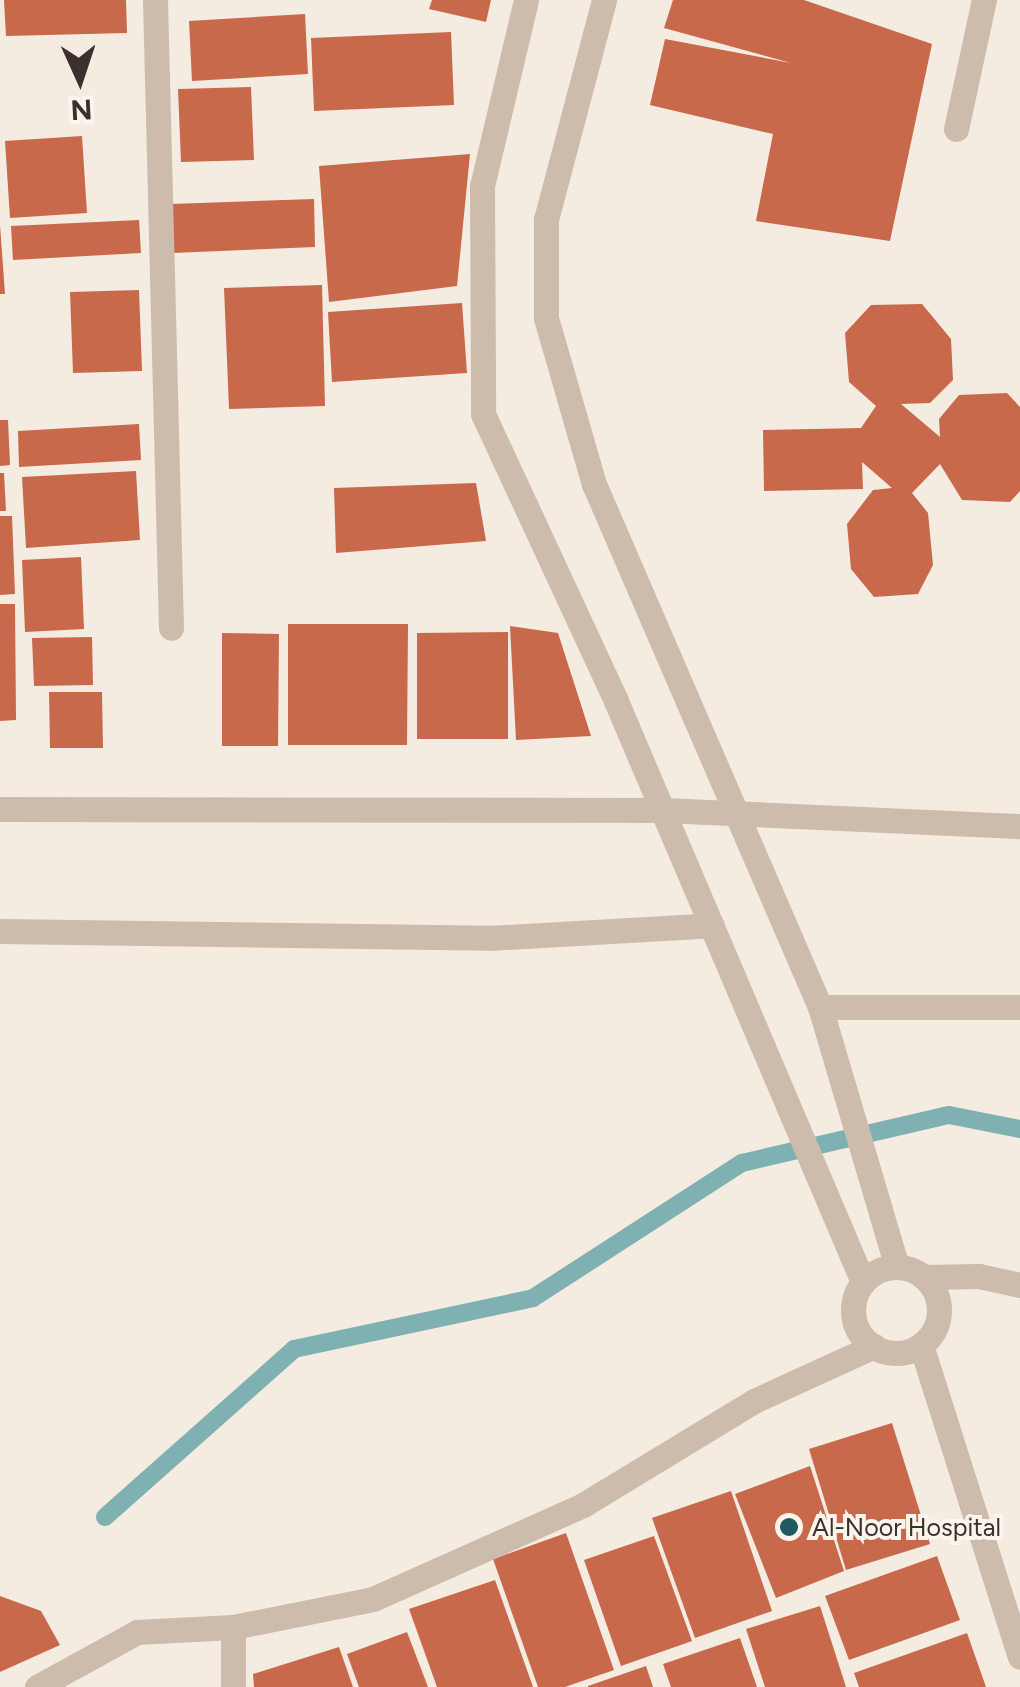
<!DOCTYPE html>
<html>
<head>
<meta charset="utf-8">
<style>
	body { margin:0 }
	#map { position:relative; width:1020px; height:1687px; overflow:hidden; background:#f4ebe1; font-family:Figtree,sans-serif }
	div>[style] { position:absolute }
	.stream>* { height:18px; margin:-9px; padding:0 9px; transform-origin:9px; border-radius:9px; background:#7fb0b2 }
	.building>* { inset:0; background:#c8694b }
	.minor>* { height:25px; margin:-12.5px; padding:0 12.5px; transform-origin:12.5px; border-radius:12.5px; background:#cdbbac }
	.minor>.ring { margin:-12.5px; padding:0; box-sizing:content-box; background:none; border:25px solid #cdbbac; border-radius:50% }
	.dots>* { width:28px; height:28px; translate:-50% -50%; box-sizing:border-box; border:5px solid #fbf5ee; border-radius:50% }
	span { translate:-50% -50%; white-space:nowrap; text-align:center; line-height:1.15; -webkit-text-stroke:8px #fbf5ee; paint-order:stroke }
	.poi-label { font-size:25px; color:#3b302b }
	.left { translate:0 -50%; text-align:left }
	.north { position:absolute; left:30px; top:30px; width:100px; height:100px; -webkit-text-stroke:8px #fbf5ee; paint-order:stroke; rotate:177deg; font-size:28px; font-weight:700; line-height:40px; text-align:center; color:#3b302b }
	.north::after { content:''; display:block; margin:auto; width:35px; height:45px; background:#3b302b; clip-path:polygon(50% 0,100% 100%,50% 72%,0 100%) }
</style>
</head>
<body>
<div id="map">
	<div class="stream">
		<div style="left:105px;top:1517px;width:253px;rotate:-41.6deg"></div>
		<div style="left:294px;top:1349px;width:244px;rotate:-12deg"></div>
		<div style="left:533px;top:1298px;width:249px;rotate:-32.9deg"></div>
		<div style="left:742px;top:1163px;width:212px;rotate:-13.1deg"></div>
		<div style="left:949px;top:1115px;width:72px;rotate:11.2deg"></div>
	</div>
	<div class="building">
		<div style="clip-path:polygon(4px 0,126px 0,127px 33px,6px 36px)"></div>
		<div style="clip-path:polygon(432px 0,491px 0,486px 22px,429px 9px)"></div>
		<div style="clip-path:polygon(673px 0,804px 0,932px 44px,890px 241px,756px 221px,773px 134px,650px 105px,665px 39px,791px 63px,664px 28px)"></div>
		<div style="clip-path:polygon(305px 14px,308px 74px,192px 81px,189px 21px)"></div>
		<div style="clip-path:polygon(451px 32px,454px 105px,314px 111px,311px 38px)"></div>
		<div style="clip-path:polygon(251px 87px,254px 160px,181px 162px,178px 89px)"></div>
		<div style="clip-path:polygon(82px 136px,87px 213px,10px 218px,5px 141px)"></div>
		<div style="clip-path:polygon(470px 154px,457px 286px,329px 302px,319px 166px)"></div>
		<div style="clip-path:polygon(314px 199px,315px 247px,173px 253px,171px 204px)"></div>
		<div style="clip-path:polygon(139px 220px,141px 253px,13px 260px,11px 226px)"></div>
		<div style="clip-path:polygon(0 225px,5px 294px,0 294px)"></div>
		<div style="clip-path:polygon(322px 285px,325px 406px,229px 409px,224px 288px)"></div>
		<div style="clip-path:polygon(139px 290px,142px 371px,73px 373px,70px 292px)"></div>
		<div style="clip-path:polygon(462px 303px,467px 373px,332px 382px,328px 312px)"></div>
		<div style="clip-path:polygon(922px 304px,951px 339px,953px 380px,930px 403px,901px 404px,940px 437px,939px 419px,959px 395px,1007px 393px,1020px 407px,1020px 491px,1010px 502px,962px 500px,940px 464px,912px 493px,928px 513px,933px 565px,918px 594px,874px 597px,851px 569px,847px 524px,873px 490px,892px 488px,862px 462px,863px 489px,764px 491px,763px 430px,861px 428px,876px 406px,849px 382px,845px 333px,871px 305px)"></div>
		<div style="clip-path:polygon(0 420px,8px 420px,10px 465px,0 466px)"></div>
		<div style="clip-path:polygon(139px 424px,141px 460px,19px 467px,18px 431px)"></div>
		<div style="clip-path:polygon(136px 471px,140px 540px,26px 548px,22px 477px)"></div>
		<div style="clip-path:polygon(0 473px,4px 473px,6px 511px,0 511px)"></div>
		<div style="clip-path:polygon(476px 483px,486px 541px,336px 553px,334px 488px)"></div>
		<div style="clip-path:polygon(0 516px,12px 516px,15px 594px,0 595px)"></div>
		<div style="clip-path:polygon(81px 557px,84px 629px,25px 632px,22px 560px)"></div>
		<div style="clip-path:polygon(0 604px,15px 604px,16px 720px,0 721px)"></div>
		<div style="clip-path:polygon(288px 624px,408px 624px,407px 745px,288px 745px)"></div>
		<div style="clip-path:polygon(510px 626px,558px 633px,591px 736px,516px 740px)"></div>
		<div style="clip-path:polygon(508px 632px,508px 739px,417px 739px,417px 633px)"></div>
		<div style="clip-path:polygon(222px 633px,279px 634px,278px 746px,222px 746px)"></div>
		<div style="clip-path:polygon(92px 637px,93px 685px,34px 686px,32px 638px)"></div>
		<div style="clip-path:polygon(49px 692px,102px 692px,103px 748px,50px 748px)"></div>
		<div style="clip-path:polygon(892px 1423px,930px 1544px,846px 1570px,809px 1449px)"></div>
		<div style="clip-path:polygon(810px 1466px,844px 1571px,776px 1598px,735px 1494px)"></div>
		<div style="clip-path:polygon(731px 1491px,772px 1611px,695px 1638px,652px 1518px)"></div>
		<div style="clip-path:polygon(566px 1533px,614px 1670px,565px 1687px,538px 1687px,493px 1559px)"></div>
		<div style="clip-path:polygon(654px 1536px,692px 1641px,621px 1666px,584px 1560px)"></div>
		<div style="clip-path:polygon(937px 1556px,960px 1620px,849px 1660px,825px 1596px)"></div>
		<div style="clip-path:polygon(495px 1580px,533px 1687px,437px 1687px,409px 1609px)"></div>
		<div style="clip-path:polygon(0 1596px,41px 1611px,60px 1645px,0 1672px)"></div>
		<div style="clip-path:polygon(820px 1606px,846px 1687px,765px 1687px,746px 1629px)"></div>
		<div style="clip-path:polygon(407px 1632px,428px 1687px,359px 1687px,347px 1654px)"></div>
		<div style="clip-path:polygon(967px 1633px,986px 1687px,859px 1687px,854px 1673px)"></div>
		<div style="clip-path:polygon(740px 1638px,757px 1687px,671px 1687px,663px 1664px)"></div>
		<div style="clip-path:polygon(339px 1647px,353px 1687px,254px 1687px,253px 1674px)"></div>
		<div style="clip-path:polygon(646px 1666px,653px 1687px,588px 1687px,588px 1686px)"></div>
	</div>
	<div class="minor">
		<div style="left:155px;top:0;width:628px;rotate:88.54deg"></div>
		<div style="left:526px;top:0;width:191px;rotate:103.3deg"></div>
		<div style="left:482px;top:186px;width:228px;rotate:89.7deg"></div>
		<div style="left:483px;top:414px;width:316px;rotate:65.1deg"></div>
		<div style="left:616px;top:701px;width:631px;rotate:66.97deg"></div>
		<div style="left:604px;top:0;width:227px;rotate:104.8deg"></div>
		<div style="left:546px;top:219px;width:99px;rotate:90deg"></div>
		<div style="left:546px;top:318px;width:173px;rotate:73.9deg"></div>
		<div style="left:594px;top:484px;width:570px;rotate:66.63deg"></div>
		<div style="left:820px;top:1007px;width:271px;rotate:73.5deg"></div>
		<div style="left:956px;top:129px;width:132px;rotate:-77.8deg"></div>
		<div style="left:0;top:809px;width:663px;rotate:0.09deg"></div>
		<div style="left:663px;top:810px;width:357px;rotate:2.6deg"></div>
		<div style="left:0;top:931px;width:489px;rotate:0.8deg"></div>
		<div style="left:489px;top:938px;width:223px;rotate:-3.3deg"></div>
		<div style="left:820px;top:1007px;width:200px"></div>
		<div class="ring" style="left:853px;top:1267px;width:61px;height:61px"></div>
		<div style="left:924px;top:1277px;width:55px;rotate:-1deg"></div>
		<div style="left:979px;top:1276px;width:42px;rotate:12.4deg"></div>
		<div style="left:921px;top:1345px;width:327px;rotate:72.4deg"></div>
		<div style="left:233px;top:1627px;width:60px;rotate:90deg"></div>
		<div style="left:37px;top:1687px;width:114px;rotate:-28.8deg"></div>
		<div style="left:137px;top:1632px;width:96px;rotate:-3deg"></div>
		<div style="left:233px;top:1627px;width:143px;rotate:-11.3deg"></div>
		<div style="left:373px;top:1599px;width:230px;rotate:-24.1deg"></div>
		<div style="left:583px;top:1505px;width:200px;rotate:-31.3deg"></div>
		<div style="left:754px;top:1401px;width:132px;rotate:-24.6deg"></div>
	</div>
	<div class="dots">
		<div style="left:789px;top:1527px;background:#1f5a5e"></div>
	</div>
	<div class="poi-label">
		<span class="left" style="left:812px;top:1527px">Al-Noor Hospital</span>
	</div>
	<div class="north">N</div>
</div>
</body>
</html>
